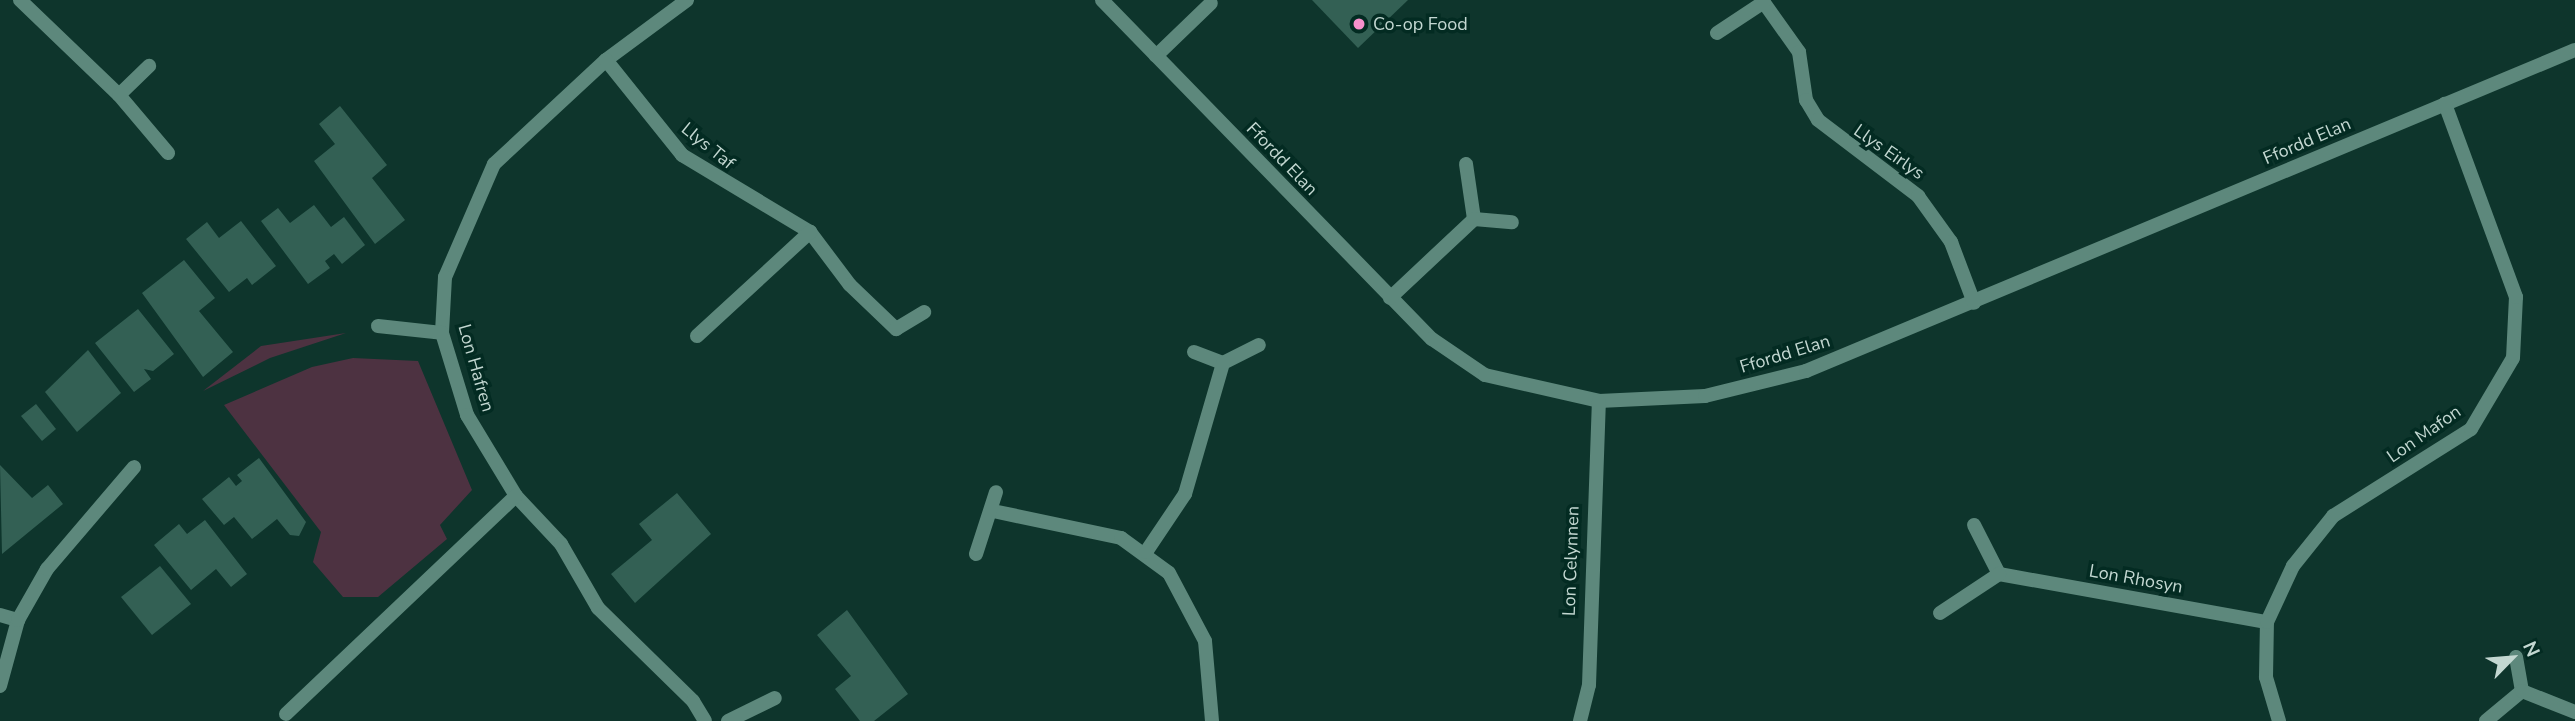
<!DOCTYPE html>
<html>
<head>
<meta charset="utf-8">
<style>
	body { margin:0 }
	#map { position:relative; width:2575px; height:721px; overflow:hidden; background:#0e352c; font-family:"Nunito Sans",sans-serif }
	div>[style] { position:absolute }
	.green>* { inset:0; background:#4d3241 }
	.building>* { inset:0; background:#336054 }
	.service>* { height:14px; margin:-7px; padding:0 7px; transform-origin:7px; border-radius:7px; background:#5d887c }
	.minor>* { height:14px; margin:-7px; padding:0 7px; transform-origin:7px; border-radius:7px; background:#5d887c }
	.dots>* { width:19px; height:19px; translate:-50% -50%; box-sizing:border-box; border:4px solid #032b22; border-radius:50% }
	span { translate:-50% -50%; white-space:nowrap; text-align:center; line-height:1.15; -webkit-text-stroke:7px #032b22; paint-order:stroke }
	.poi-label { font-size:18px; color:#c3d7d1 }
	.left { translate:0 -50%; text-align:left }
	.street-label { font-size:18px; color:#c3d7d1 }
	.north { position:absolute; left:2477px; top:623px; width:70px; height:70px; -webkit-text-stroke:5px #032b22; paint-order:stroke; rotate:65deg; font-size:19px; font-weight:700; line-height:28px; text-align:center; color:#c3d7d1 }
	.north::after { content:''; display:block; margin:auto; width:24px; height:32px; background:#c3d7d1; clip-path:polygon(50% 0,100% 100%,50% 72%,0 100%) }
</style>
</head>
<body>
<div id="map">
	<div class="green">
		<div style="clip-path:polygon(346px 333px,270px 358px,203px 391px,261px 346px)"></div>
		<div style="clip-path:polygon(353px 358px,418px 361px,472px 490px,440px 525px,447px 539px,378px 597px,343px 597px,313px 562px,321px 532px,224px 405px,312px 367px)"></div>
	</div>
	<div class="building">
		<div style="clip-path:polygon(1312px 0,1408px 0,1358px 48px)"></div>
		<div style="clip-path:polygon(340px 106px,387px 165px,372px 178px,405px 220px,375px 244px,314px 161px,335px 144px,319px 124px)"></div>
		<div style="clip-path:polygon(314px 205px,331px 227px,344px 217px,365px 245px,342px 264px,334px 254px,325px 261px,330px 268px,308px 284px,261px 221px,278px 208px,290px 223px)"></div>
		<div style="clip-path:polygon(241px 221px,276px 266px,252px 285px,247px 278px,229px 292px,186px 239px,207px 222px,219px 238px)"></div>
		<div style="clip-path:polygon(184px 260px,215px 298px,199px 311px,233px 352px,203px 377px,142px 293px)"></div>
		<div style="clip-path:polygon(138px 309px,174px 354px,153px 371px,144px 369px,151px 379px,134px 392px,95px 343px)"></div>
		<div style="clip-path:polygon(88px 350px,121px 393px,77px 432px,45px 392px)"></div>
		<div style="clip-path:polygon(36px 404px,56px 429px,42px 441px,21px 416px)"></div>
		<div style="clip-path:polygon(259px 458px,306px 522px,299px 536px,290px 535px,277px 519px,252px 539px,234px 517px,224px 525px,202px 499px,229px 477px,236px 486px,242px 481px,237px 475px)"></div>
		<div style="clip-path:polygon(0 465px,32px 498px,48px 485px,63px 504px,2px 554px)"></div>
		<div style="clip-path:polygon(677px 493px,711px 534px,635px 603px,611px 574px,652px 540px,639px 524px)"></div>
		<div style="clip-path:polygon(205px 520px,247px 574px,231px 587px,216px 569px,191px 590px,154px 545px,179px 524px,187px 534px)"></div>
		<div style="clip-path:polygon(160px 566px,191px 604px,152px 635px,121px 597px)"></div>
		<div style="clip-path:polygon(847px 610px,908px 694px,874px 721px,860px 721px,835px 689px,851px 676px,817px 635px)"></div>
	</div>
	<div class="service">
		<div style="left:1156px;top:56px;width:76px;rotate:-43.9deg"></div>
	</div>
	<div class="minor">
		<div style="left:20px;top:0;width:137px;rotate:43.8deg"></div>
		<div style="left:119px;top:95px;width:76px;rotate:49.8deg"></div>
		<div style="left:687px;top:0;width:101px;rotate:143.5deg"></div>
		<div style="left:606px;top:60px;width:153px;rotate:137.1deg"></div>
		<div style="left:494px;top:164px;width:123px;rotate:113.4deg"></div>
		<div style="left:445px;top:277px;width:56px;rotate:93.1deg"></div>
		<div style="left:442px;top:333px;width:86px;rotate:73deg"></div>
		<div style="left:467px;top:415px;width:95px;rotate:58.8deg"></div>
		<div style="left:516px;top:496px;width:66px;rotate:46.8deg"></div>
		<div style="left:561px;top:544px;width:74px;rotate:60deg"></div>
		<div style="left:598px;top:608px;width:133px;rotate:44.4deg"></div>
		<div style="left:693px;top:701px;width:23px;rotate:59deg"></div>
		<div style="left:1102px;top:0;width:473px;rotate:45.8deg"></div>
		<div style="left:1432px;top:339px;width:64px;rotate:34.2deg"></div>
		<div style="left:1485px;top:375px;width:117px;rotate:12.8deg"></div>
		<div style="left:1599px;top:401px;width:106px;rotate:-2.7deg"></div>
		<div style="left:1705px;top:396px;width:104px;rotate:-13.9deg"></div>
		<div style="left:1806px;top:371px;width:833px;rotate:-22.66deg"></div>
		<div style="left:1762px;top:0;width:64px;rotate:54.6deg"></div>
		<div style="left:1799px;top:52px;width:49px;rotate:81.7deg"></div>
		<div style="left:1806px;top:100px;width:23px;rotate:59deg"></div>
		<div style="left:1818px;top:120px;width:126px;rotate:37.2deg"></div>
		<div style="left:1918px;top:196px;width:57px;rotate:54.3deg"></div>
		<div style="left:1951px;top:242px;width:65px;rotate:69.3deg"></div>
		<div style="left:1717px;top:33px;width:56px;rotate:-33.4deg"></div>
		<div style="left:606px;top:60px;width:122px;rotate:51.3deg"></div>
		<div style="left:682px;top:155px;width:149px;rotate:31deg"></div>
		<div style="left:810px;top:232px;width:66px;rotate:53deg"></div>
		<div style="left:850px;top:285px;width:64px;rotate:43.7deg"></div>
		<div style="left:896px;top:329px;width:33px;rotate:-31deg"></div>
		<div style="left:119px;top:95px;width:42px;rotate:-44deg"></div>
		<div style="left:1466px;top:164px;width:56px;rotate:81.7deg"></div>
		<div style="left:1390px;top:298px;width:115px;rotate:-43.2deg"></div>
		<div style="left:1474px;top:219px;width:38px;rotate:5deg"></div>
		<div style="left:378px;top:326px;width:64px;rotate:6.2deg"></div>
		<div style="left:697px;top:336px;width:154px;rotate:-42.6deg"></div>
		<div style="left:1194px;top:352px;width:31px;rotate:21deg"></div>
		<div style="left:1223px;top:363px;width:40px;rotate:-26.6deg"></div>
		<div style="left:993px;top:511px;width:131px;rotate:11.9deg"></div>
		<div style="left:1121px;top:538px;width:59px;rotate:36.1deg"></div>
		<div style="left:1169px;top:573px;width:77px;rotate:62.1deg"></div>
		<div style="left:1205px;top:641px;width:80px;rotate:85deg"></div>
		<div style="left:1974px;top:525px;width:55px;rotate:63deg"></div>
		<div style="left:1999px;top:574px;width:272px;rotate:10.2deg"></div>
		<div style="left:1146px;top:552px;width:70px;rotate:-56.1deg"></div>
		<div style="left:1185px;top:494px;width:136px;rotate:-73.8deg"></div>
		<div style="left:976px;top:554px;width:65px;rotate:-72.1deg"></div>
		<div style="left:1940px;top:613px;width:71px;rotate:-33.5deg"></div>
		<div style="left:0;top:615px;width:19px;rotate:16deg"></div>
		<div style="left:2516px;top:657px;width:35px;rotate:80deg"></div>
		<div style="left:0;top:686px;width:68px;rotate:-74.7deg"></div>
		<div style="left:18px;top:620px;width:59px;rotate:-60.4deg"></div>
		<div style="left:47px;top:569px;width:134px;rotate:-49.5deg"></div>
		<div style="left:286px;top:714px;width:317px;rotate:-43.5deg"></div>
		<div style="left:728px;top:721px;width:52px;rotate:-26.1deg"></div>
		<div style="left:1580px;top:721px;width:37px;rotate:-76deg"></div>
		<div style="left:1589px;top:685px;width:284px;rotate:-88deg"></div>
		<div style="left:2279px;top:721px;width:46px;rotate:-106.5deg"></div>
		<div style="left:2266px;top:677px;width:55px;rotate:-89deg"></div>
		<div style="left:2267px;top:622px;width:62px;rotate:-65.1deg"></div>
		<div style="left:2293px;top:566px;width:64px;rotate:-51.3deg"></div>
		<div style="left:2333px;top:516px;width:163px;rotate:-32.2deg"></div>
		<div style="left:2471px;top:429px;width:82px;rotate:-59.4deg"></div>
		<div style="left:2513px;top:358px;width:61px;rotate:-87.2deg"></div>
		<div style="left:2516px;top:297px;width:206px;rotate:-110.2deg"></div>
		<div style="left:2486px;top:721px;width:47px;rotate:-39.8deg"></div>
		<div style="left:2522px;top:691px;width:57px;rotate:21.6deg"></div>
	</div>
	<div class="dots">
		<div style="left:1359px;top:24px;background:#f890cc"></div>
	</div>
	<div class="poi-label">
		<span class="left" style="left:1373px;top:24px">Co-op Food</span>
	</div>
	<div class="street-label">
		<span style="left:2307px;top:141px;rotate:-23deg">Ffordd Elan</span>
		<span style="left:708px;top:146px;rotate:39deg">Llys Taf</span>
		<span style="left:1889px;top:152px;rotate:35deg">Llys Eirlys</span>
		<span style="left:1282px;top:159px;rotate:46deg">Ffordd Elan</span>
		<span style="left:1785px;top:354px;rotate:-17deg">Ffordd Elan</span>
		<span style="left:476px;top:368px;rotate:74deg">Lon Hafren</span>
		<span style="left:2424px;top:434px;rotate:-35deg">Lon Mafon</span>
		<span style="left:1571px;top:561px;rotate:-88deg">Lon Celynnen</span>
		<span style="left:2136px;top:579px;rotate:10deg">Lon Rhosyn</span>
	</div>
	<div class="north">N</div>
</div>
</body>
</html>
